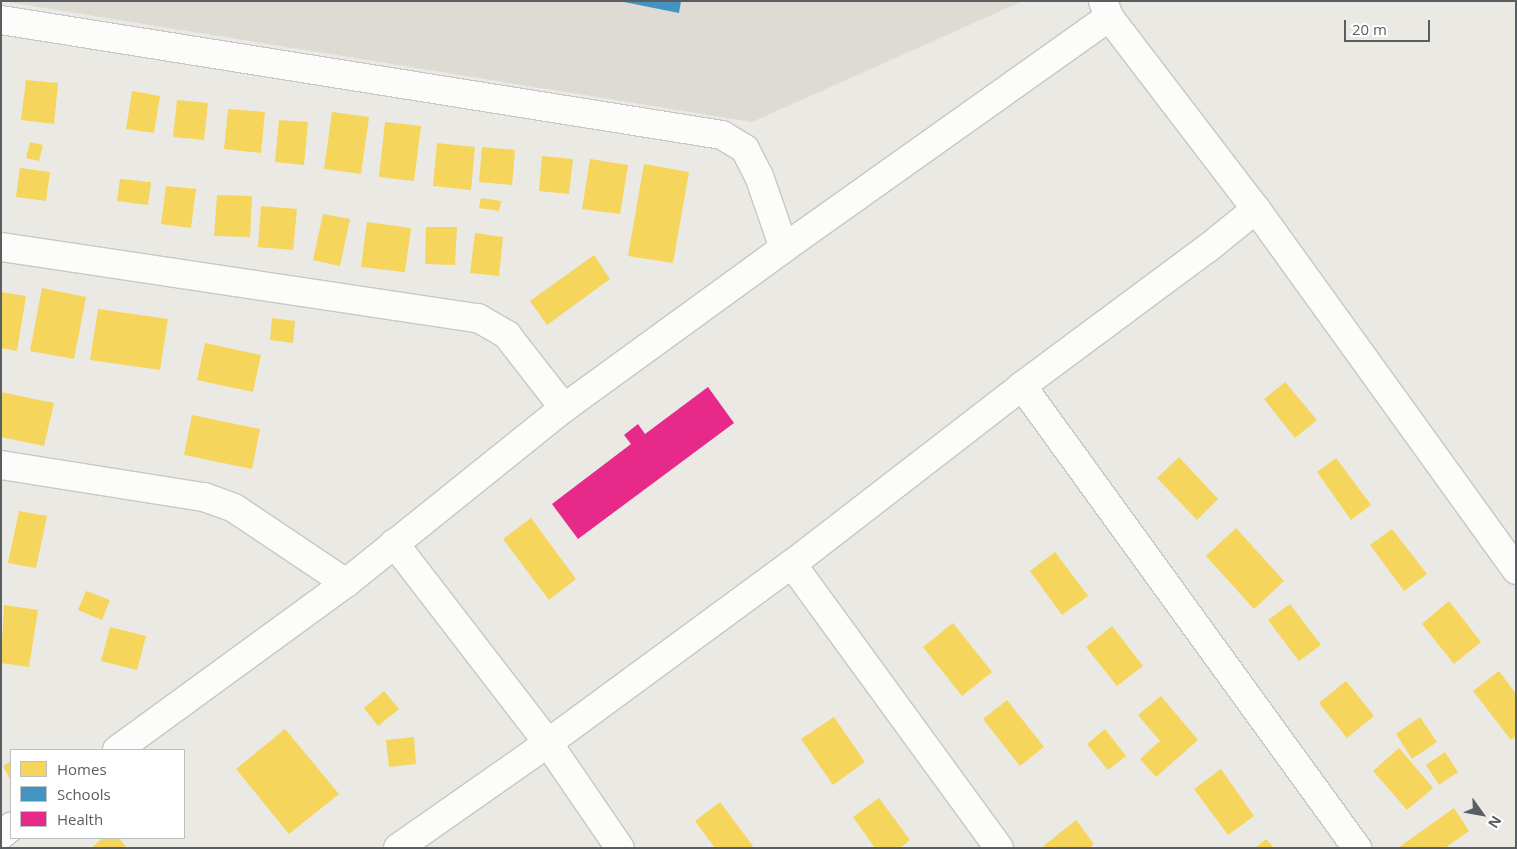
<!DOCTYPE html>
<html>
<head>
<meta charset="utf-8">
<style>
	body { margin:0 }
	#map { position:relative; width:1517px; height:849px; overflow:hidden; background:#eae9e4; font-family:"Open Sans",sans-serif }
	div>[style] { position:absolute }
	.education>* { inset:0; background:#dddbd3 }
	.homes>* { inset:0; background:#f6d55c }
	.schools>* { inset:0; background:#4393c3 }
	.health>* { inset:0; background:#e7298a }
	.roads { filter:drop-shadow(1px 0 #c7c7c6) drop-shadow(-1px 0 #c7c7c6) drop-shadow(0 1px #c7c7c6) drop-shadow(0 -1px #c7c7c6) }
	.minor>* { height:28px; margin:-14px; padding:0 14px; transform-origin:14px; border-radius:14px; background:#fcfcfb }
	span { translate:-50% -50%; white-space:nowrap; text-align:center; line-height:1.15; -webkit-text-stroke:5px #fff; paint-order:stroke }
	.frame { position:absolute; inset:0; border:2px solid #595e62; pointer-events:none }
	.legend { position:absolute; left:10px; top:749px; width:175px; height:90px; box-sizing:border-box; background:#fff; border:1px solid #bdbfc0; margin:0; padding:6px 9px; list-style:none; font-size:15px; color:#595e62 }
	.legend li { display:flex; align-items:center; gap:10px; height:25px }
	.legend b { width:25px; border:1px solid #bdbfc0 }
	.north { position:absolute; left:1457px; top:789px; width:50px; height:50px; -webkit-text-stroke:4px #fff; paint-order:stroke; rotate:122deg; font-size:14px; font-weight:700; line-height:20px; text-align:center; color:#595e62 }
	.north::after { content:''; display:block; margin:auto; width:18px; height:22px; background:#595e62; clip-path:polygon(50% 0,100% 100%,50% 72%,0 100%) }
	.scale { position:absolute; left:1344px; top:20px; width:86px; height:22px; box-sizing:border-box; border:2px solid #595e62; border-top:0; padding-left:6px; font-size:15px; line-height:18px; white-space:nowrap; color:#595e62; -webkit-text-stroke:4px #fff; paint-order:stroke }
</style>
</head>
<body>
<div id="map">
	<div class="education">
		<div style="clip-path:polygon(1px 1px,1023px 1px,752px 122px)"></div>
	</div>
	<div class="homes">
		<div style="clip-path:polygon(26px 80px,58px 83px,54px 124px,21px 120px)"></div>
		<div style="clip-path:polygon(132px 91px,160px 96px,154px 133px,126px 129px)"></div>
		<div style="clip-path:polygon(177px 100px,208px 103px,204px 140px,173px 137px)"></div>
		<div style="clip-path:polygon(228px 109px,265px 112px,261px 153px,224px 149px)"></div>
		<div style="clip-path:polygon(332px 112px,369px 117px,361px 174px,324px 169px)"></div>
		<div style="clip-path:polygon(279px 120px,308px 122px,304px 165px,275px 162px)"></div>
		<div style="clip-path:polygon(385px 122px,421px 126px,414px 181px,379px 177px)"></div>
		<div style="clip-path:polygon(30px 142px,43px 145px,39px 161px,26px 158px)"></div>
		<div style="clip-path:polygon(437px 143px,475px 147px,471px 190px,433px 186px)"></div>
		<div style="clip-path:polygon(482px 147px,515px 150px,512px 185px,479px 182px)"></div>
		<div style="clip-path:polygon(542px 156px,573px 159px,569px 194px,539px 191px)"></div>
		<div style="clip-path:polygon(590px 159px,628px 165px,620px 214px,582px 209px)"></div>
		<div style="clip-path:polygon(644px 164px,689px 172px,673px 263px,628px 256px)"></div>
		<div style="clip-path:polygon(20px 168px,50px 172px,46px 201px,16px 197px)"></div>
		<div style="clip-path:polygon(120px 179px,151px 182px,148px 205px,117px 201px)"></div>
		<div style="clip-path:polygon(166px 186px,196px 189px,191px 228px,161px 224px)"></div>
		<div style="clip-path:polygon(217px 195px,252px 196px,250px 237px,214px 236px)"></div>
		<div style="clip-path:polygon(481px 198px,501px 201px,499px 211px,479px 208px)"></div>
		<div style="clip-path:polygon(261px 206px,297px 209px,293px 250px,258px 247px)"></div>
		<div style="clip-path:polygon(323px 214px,350px 219px,340px 266px,313px 260px)"></div>
		<div style="clip-path:polygon(367px 222px,411px 228px,405px 272px,361px 267px)"></div>
		<div style="clip-path:polygon(426px 227px,457px 227px,455px 265px,425px 264px)"></div>
		<div style="clip-path:polygon(475px 233px,503px 237px,499px 276px,470px 273px)"></div>
		<div style="clip-path:polygon(594px 255px,610px 279px,547px 325px,530px 301px)"></div>
		<div style="clip-path:polygon(42px 288px,86px 297px,74px 359px,30px 351px)"></div>
		<div style="clip-path:polygon(1px 292px,26px 296px,17px 351px,1px 348px)"></div>
		<div style="clip-path:polygon(98px 309px,168px 319px,160px 370px,90px 360px)"></div>
		<div style="clip-path:polygon(272px 318px,295px 321px,293px 343px,270px 340px)"></div>
		<div style="clip-path:polygon(205px 343px,261px 355px,253px 392px,197px 380px)"></div>
		<div style="clip-path:polygon(1285px 382px,1317px 420px,1295px 438px,1264px 399px)"></div>
		<div style="clip-path:polygon(1px 392px,54px 403px,44px 446px,1px 437px)"></div>
		<div style="clip-path:polygon(192px 415px,260px 429px,252px 469px,184px 455px)"></div>
		<div style="clip-path:polygon(1179px 457px,1218px 499px,1197px 520px,1157px 478px)"></div>
		<div style="clip-path:polygon(1336px 458px,1371px 505px,1351px 520px,1317px 472px)"></div>
		<div style="clip-path:polygon(19px 511px,47px 516px,36px 568px,8px 563px)"></div>
		<div style="clip-path:polygon(531px 518px,576px 579px,549px 600px,503px 539px)"></div>
		<div style="clip-path:polygon(1236px 528px,1284px 581px,1254px 609px,1206px 556px)"></div>
		<div style="clip-path:polygon(1392px 529px,1427px 574px,1404px 591px,1370px 545px)"></div>
		<div style="clip-path:polygon(1055px 552px,1088px 596px,1062px 615px,1030px 571px)"></div>
		<div style="clip-path:polygon(86px 591px,110px 600px,102px 620px,78px 610px)"></div>
		<div style="clip-path:polygon(1449px 601px,1481px 642px,1454px 664px,1422px 624px)"></div>
		<div style="clip-path:polygon(1290px 604px,1321px 645px,1299px 661px,1268px 620px)"></div>
		<div style="clip-path:polygon(4px 605px,38px 610px,29px 667px,1px 663px)"></div>
		<div style="clip-path:polygon(953px 623px,992px 672px,962px 696px,923px 647px)"></div>
		<div style="clip-path:polygon(1112px 626px,1143px 666px,1117px 686px,1086px 647px)"></div>
		<div style="clip-path:polygon(110px 627px,146px 636px,137px 670px,101px 661px)"></div>
		<div style="clip-path:polygon(1499px 671px,1516px 694px,1516px 736px,1511px 740px,1473px 691px)"></div>
		<div style="clip-path:polygon(1346px 681px,1374px 716px,1347px 738px,1319px 703px)"></div>
		<div style="clip-path:polygon(384px 691px,399px 709px,378px 726px,364px 708px)"></div>
		<div style="clip-path:polygon(1161px 696px,1198px 740px,1156px 777px,1140px 759px,1160px 741px,1138px 715px)"></div>
		<div style="clip-path:polygon(1007px 700px,1044px 747px,1020px 766px,983px 719px)"></div>
		<div style="clip-path:polygon(834px 717px,865px 762px,833px 785px,801px 739px)"></div>
		<div style="clip-path:polygon(1420px 717px,1437px 742px,1412px 759px,1396px 734px)"></div>
		<div style="clip-path:polygon(285px 729px,339px 794px,289px 834px,236px 769px)"></div>
		<div style="clip-path:polygon(1105px 729px,1126px 756px,1108px 770px,1087px 744px)"></div>
		<div style="clip-path:polygon(414px 737px,416px 764px,389px 767px,386px 740px)"></div>
		<div style="clip-path:polygon(1399px 748px,1433px 788px,1407px 810px,1373px 771px)"></div>
		<div style="clip-path:polygon(1445px 752px,1458px 772px,1439px 785px,1426px 765px)"></div>
		<div style="clip-path:polygon(11px 761px,11px 781px,3px 766px)"></div>
		<div style="clip-path:polygon(1221px 769px,1254px 816px,1228px 835px,1194px 789px)"></div>
		<div style="clip-path:polygon(879px 798px,910px 840px,900px 848px,875px 848px,853px 817px)"></div>
		<div style="clip-path:polygon(720px 802px,753px 846px,751px 848px,715px 848px,695px 821px)"></div>
		<div style="clip-path:polygon(1454px 808px,1469px 831px,1445px 848px,1398px 848px)"></div>
		<div style="clip-path:polygon(1076px 820px,1094px 844px,1089px 848px,1041px 848px)"></div>
		<div style="clip-path:polygon(103px 838px,119px 838px,127px 848px,91px 848px)"></div>
		<div style="clip-path:polygon(1266px 839px,1274px 848px,1255px 848px)"></div>
	</div>
	<div class="schools">
		<div style="clip-path:polygon(619px 1px,681px 1px,679px 13px)"></div>
	</div>
	<div class="health">
		<div style="clip-path:polygon(708px 387px,734px 423px,578px 539px,552px 504px,631px 444px,624px 435px,638px 424px,645px 434px)"></div>
	</div>
	<div class="roads">
		<div class="minor">
			<div style="left:1103px;top:1px;width:17px;rotate:69deg"></div>
			<div style="left:1109px;top:17px;width:242px;rotate:52.6deg"></div>
			<div style="left:1256px;top:209px;width:445px;rotate:54.2deg"></div>
			<div style="left:1px;top:20px;width:730px;rotate:9.06deg"></div>
			<div style="left:722px;top:135px;width:27px;rotate:31deg"></div>
			<div style="left:745px;top:149px;width:30px;rotate:63deg"></div>
			<div style="left:759px;top:176px;width:76px;rotate:70.9deg"></div>
			<div style="left:1px;top:247px;width:482px;rotate:8.5deg"></div>
			<div style="left:478px;top:318px;width:34px;rotate:30deg"></div>
			<div style="left:507px;top:335px;width:93px;rotate:52deg"></div>
			<div style="left:1022px;top:386px;width:571px;rotate:54.05deg"></div>
			<div style="left:1px;top:465px;width:206px;rotate:9deg"></div>
			<div style="left:204px;top:497px;width:32px;rotate:20deg"></div>
			<div style="left:234px;top:508px;width:135px;rotate:33.8deg"></div>
			<div style="left:394px;top:543px;width:252px;rotate:52.4deg"></div>
			<div style="left:548px;top:743px;width:127px;rotate:55.6deg"></div>
			<div style="left:792px;top:564px;width:351px;rotate:53.9deg"></div>
			<div style="left:117px;top:750px;width:283px;rotate:-36.1deg"></div>
			<div style="left:346px;top:583px;width:280px;rotate:-38.8deg"></div>
			<div style="left:564px;top:408px;width:272px;rotate:-36deg"></div>
			<div style="left:784px;top:248px;width:399px;rotate:-35.4deg"></div>
			<div style="left:1px;top:835px;width:13px;rotate:-39deg"></div>
			<div style="left:398px;top:848px;width:183px;rotate:-35deg"></div>
			<div style="left:548px;top:743px;width:303px;rotate:-36.3deg"></div>
			<div style="left:792px;top:564px;width:291px;rotate:-37.7deg"></div>
			<div style="left:1022px;top:386px;width:232px;rotate:-36.6deg"></div>
			<div style="left:1208px;top:248px;width:62px;rotate:-39.1deg"></div>
		</div>
	</div>
	<div class="frame"></div>
	<ul class="legend">
	<li><b style="height:14px;background:#f6d55c"></b>Homes</li>
	<li><b style="height:14px;background:#4393c3"></b>Schools</li>
	<li><b style="height:14px;background:#e7298a"></b>Health</li>
	</ul>
	<div class="north">N</div>
	<div class="scale">20 m</div>
</div>
</body>
</html>
